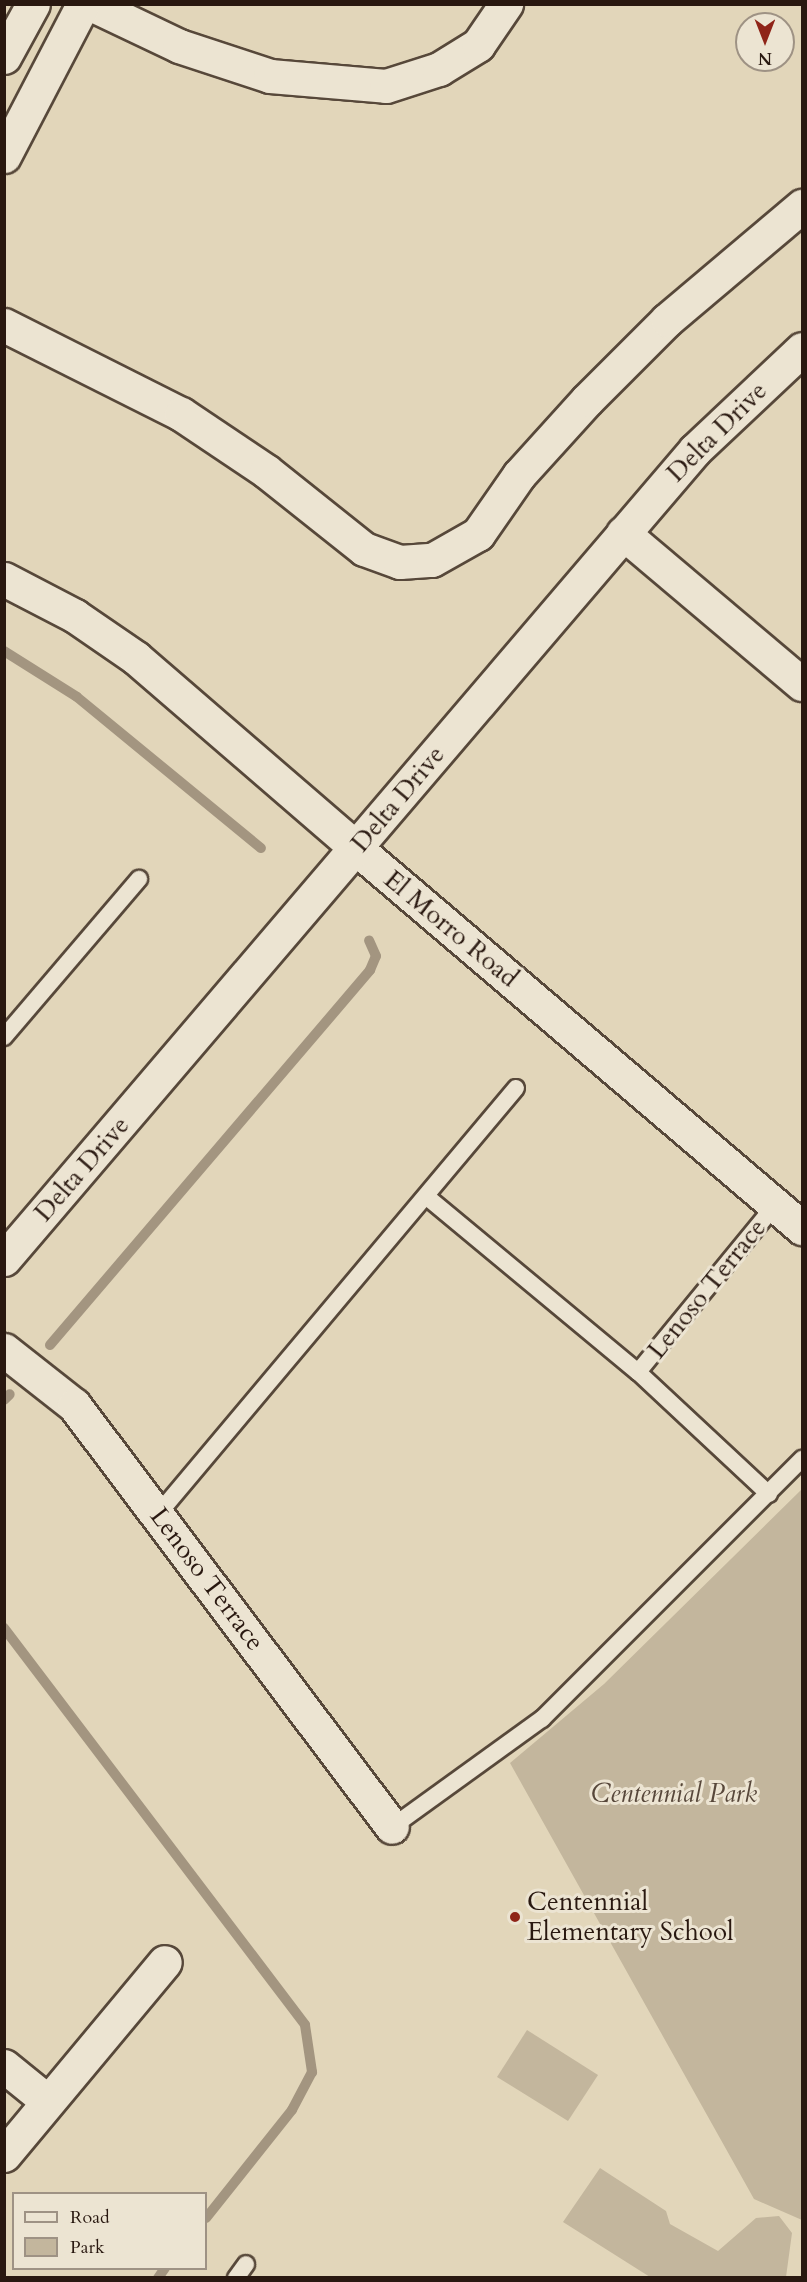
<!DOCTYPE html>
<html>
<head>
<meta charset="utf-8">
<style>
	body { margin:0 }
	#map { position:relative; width:807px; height:2282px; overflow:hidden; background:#e2d6ba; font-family:Cardo,serif }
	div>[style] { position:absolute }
	.green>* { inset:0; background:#c3b69d }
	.stream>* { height:10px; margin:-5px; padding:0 5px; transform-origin:5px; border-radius:5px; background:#a39580 }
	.roads { filter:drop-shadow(2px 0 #57483a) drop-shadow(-2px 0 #57483a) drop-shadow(0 2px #57483a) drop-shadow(0 -2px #57483a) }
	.service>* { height:16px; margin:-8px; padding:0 8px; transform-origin:8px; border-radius:8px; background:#ece4d2 }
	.minor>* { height:33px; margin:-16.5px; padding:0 16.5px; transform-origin:16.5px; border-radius:16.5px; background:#ece4d2 }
	.tertiary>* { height:33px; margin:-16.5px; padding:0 16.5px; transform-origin:16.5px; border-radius:16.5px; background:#ece4d2 }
	.secondary>* { height:33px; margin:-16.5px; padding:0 16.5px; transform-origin:16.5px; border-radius:16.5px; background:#ece4d2 }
	.dots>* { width:16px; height:16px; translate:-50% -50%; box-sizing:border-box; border:3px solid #ece4d2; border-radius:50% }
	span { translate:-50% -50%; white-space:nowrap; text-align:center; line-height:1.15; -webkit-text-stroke:6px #ece4d2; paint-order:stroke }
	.street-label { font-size:26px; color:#291810 }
	.park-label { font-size:26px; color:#57473a; font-style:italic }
	.poi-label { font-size:26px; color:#291810 }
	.left { translate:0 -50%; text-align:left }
	.frame { position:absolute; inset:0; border:6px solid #291810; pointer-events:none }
	.legend { position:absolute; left:12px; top:2192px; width:195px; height:78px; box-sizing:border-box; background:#ece4d2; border:2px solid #9e9284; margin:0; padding:8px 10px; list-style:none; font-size:18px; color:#291810 }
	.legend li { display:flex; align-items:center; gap:12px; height:30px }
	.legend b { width:30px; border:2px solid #9e9284 }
	.north { position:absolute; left:735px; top:12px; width:60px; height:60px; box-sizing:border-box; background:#ece4d2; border:2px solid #9e9284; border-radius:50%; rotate:180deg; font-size:16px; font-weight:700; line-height:24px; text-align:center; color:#291810 }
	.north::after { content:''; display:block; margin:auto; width:21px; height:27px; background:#8f2418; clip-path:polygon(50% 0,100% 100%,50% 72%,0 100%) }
</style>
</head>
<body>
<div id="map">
	<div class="green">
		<div style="clip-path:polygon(802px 1489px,802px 2220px,754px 2199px,510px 1763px,604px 1684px)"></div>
		<div style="clip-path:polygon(527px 2030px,598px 2075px,568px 2121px,497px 2077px)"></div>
		<div style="clip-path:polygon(600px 2168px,666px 2211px,670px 2224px,718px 2251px,756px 2218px,779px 2216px,792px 2233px,786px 2277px,650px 2277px,563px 2222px)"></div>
	</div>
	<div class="stream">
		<div style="left:4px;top:651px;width:86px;rotate:32.2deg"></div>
		<div style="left:77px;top:697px;width:238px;rotate:39.4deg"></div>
		<div style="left:50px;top:1345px;width:493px;rotate:-49.5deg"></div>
		<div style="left:370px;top:970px;width:15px;rotate:-67deg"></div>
		<div style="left:376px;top:956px;width:17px;rotate:-114deg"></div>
		<div style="left:4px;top:1400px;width:8px;rotate:-45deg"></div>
		<div style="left:4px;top:1628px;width:498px;rotate:52.8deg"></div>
		<div style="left:305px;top:2025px;width:48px;rotate:81.5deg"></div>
		<div style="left:312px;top:2072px;width:43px;rotate:117.8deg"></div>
		<div style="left:292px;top:2110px;width:138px;rotate:128.5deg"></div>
		<div style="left:158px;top:2278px;width:12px;rotate:-55deg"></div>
	</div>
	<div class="roads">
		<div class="service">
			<div style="left:4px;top:1037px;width:208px;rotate:-49.5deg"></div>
			<div style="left:427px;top:1197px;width:274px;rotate:39.7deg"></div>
			<div style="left:638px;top:1372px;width:179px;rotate:43deg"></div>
			<div style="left:638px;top:1372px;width:216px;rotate:-50.6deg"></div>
			<div style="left:159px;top:1513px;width:555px;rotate:-49.97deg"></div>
			<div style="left:392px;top:1827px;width:185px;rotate:-35.8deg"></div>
			<div style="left:542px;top:1719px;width:368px;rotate:-45deg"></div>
			<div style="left:236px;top:2278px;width:17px;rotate:-54deg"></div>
		</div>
		<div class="minor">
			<div style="left:91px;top:4px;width:98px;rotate:25.5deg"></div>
			<div style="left:179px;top:46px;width:96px;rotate:18.2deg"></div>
			<div style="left:270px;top:76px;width:116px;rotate:4.9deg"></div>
			<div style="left:386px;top:86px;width:56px;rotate:-17.8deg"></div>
			<div style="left:439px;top:69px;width:46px;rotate:-31.6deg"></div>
			<div style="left:478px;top:45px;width:50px;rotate:-55.7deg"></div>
			<div style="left:4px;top:57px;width:60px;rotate:-61.3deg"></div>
			<div style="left:4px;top:156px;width:171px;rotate:-62.5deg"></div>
			<div style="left:4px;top:325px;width:198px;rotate:26.7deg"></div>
			<div style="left:181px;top:414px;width:102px;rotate:33.8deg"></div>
			<div style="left:266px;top:471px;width:125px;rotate:38.5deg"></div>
			<div style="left:364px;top:549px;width:38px;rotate:20deg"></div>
			<div style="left:400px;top:562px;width:32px;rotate:-4deg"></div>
			<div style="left:432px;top:560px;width:53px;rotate:-29.5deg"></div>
			<div style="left:478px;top:534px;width:72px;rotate:-55.2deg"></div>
			<div style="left:519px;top:475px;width:101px;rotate:-47.8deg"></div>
			<div style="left:587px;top:400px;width:113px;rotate:-45deg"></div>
			<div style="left:667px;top:320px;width:177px;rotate:-40.2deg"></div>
			<div style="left:623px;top:533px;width:234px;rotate:40.2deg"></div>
			<div style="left:357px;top:849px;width:585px;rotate:40.42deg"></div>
			<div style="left:4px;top:1350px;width:89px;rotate:38.2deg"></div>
			<div style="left:74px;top:1405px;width:528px;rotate:53deg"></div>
			<div style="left:4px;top:2066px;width:54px;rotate:39deg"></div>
			<div style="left:4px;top:2155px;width:251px;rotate:-50.2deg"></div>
		</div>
		<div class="tertiary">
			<div style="left:4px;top:579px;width:80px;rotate:27.5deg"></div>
			<div style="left:75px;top:616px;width:74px;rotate:34.5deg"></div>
			<div style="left:136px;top:658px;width:292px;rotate:40.8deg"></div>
		</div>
		<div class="secondary">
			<div style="left:4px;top:1259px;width:1064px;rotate:-49.5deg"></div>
			<div style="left:695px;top:450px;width:147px;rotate:-43.3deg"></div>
		</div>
	</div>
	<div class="dots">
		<div style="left:515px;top:1917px;background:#8f2418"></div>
	</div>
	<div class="street-label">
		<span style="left:717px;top:432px;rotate:-45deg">Delta Drive</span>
		<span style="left:398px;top:799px;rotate:-50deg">Delta Drive</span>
		<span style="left:451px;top:929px;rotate:40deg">El Morro Road</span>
		<span style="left:82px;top:1169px;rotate:-49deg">Delta Drive</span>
		<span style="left:707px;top:1289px;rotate:-51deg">Lenoso Terrace</span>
		<span style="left:207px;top:1579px;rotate:53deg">Lenoso Terrace</span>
	</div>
	<div class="park-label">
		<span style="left:674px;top:1794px">Centennial Park</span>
	</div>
	<div class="poi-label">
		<span class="left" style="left:527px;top:1917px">Centennial<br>Elementary School</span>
	</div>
	<div class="frame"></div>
	<ul class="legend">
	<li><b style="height:8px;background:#ece4d2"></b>Road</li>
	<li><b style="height:16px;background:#c3b69d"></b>Park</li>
	</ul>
	<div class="north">N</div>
</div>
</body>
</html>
